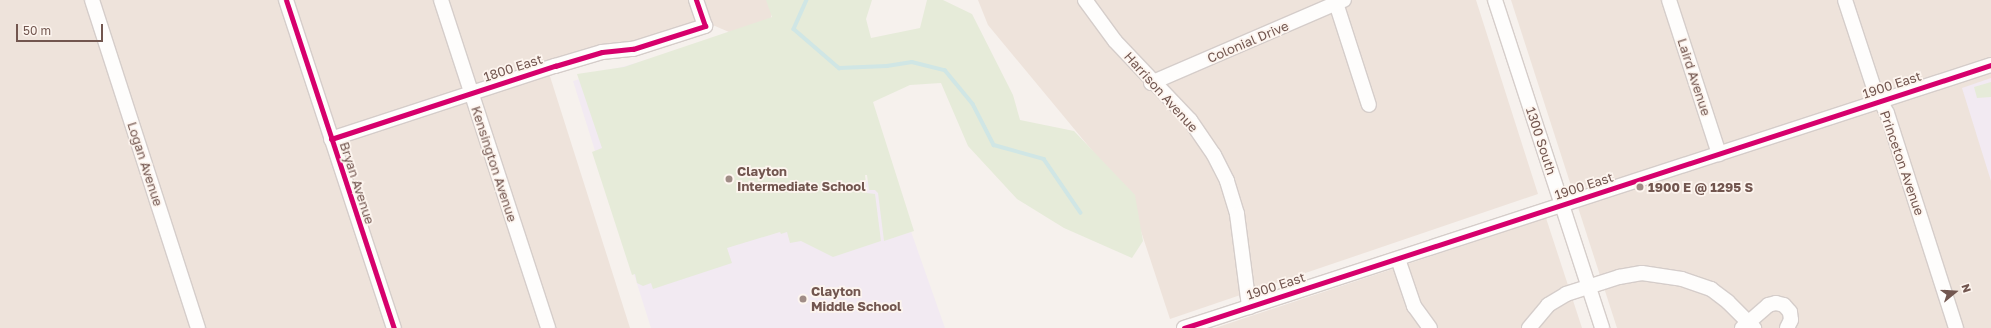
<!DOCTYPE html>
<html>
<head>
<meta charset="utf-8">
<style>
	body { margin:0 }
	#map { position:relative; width:1991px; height:328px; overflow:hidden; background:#f6f1ed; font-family:"Golos Text",sans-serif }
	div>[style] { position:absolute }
	.residential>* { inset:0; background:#eee3db }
	.education>* { inset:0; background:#f2eaf2 }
	.green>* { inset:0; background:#e6ebd9 }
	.stream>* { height:3.5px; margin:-1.75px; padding:0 1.75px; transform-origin:1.75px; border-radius:1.75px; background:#d0e6e5 }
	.roads { filter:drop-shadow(1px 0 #d5cdca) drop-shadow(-1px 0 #d5cdca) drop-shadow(0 1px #d5cdca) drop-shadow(0 -1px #d5cdca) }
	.minor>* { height:14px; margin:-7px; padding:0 7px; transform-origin:7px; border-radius:7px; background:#fefdfc }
	.cycleway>* { height:5px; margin:-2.5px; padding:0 2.5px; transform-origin:2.5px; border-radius:2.5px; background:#d6006c }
	.dots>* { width:11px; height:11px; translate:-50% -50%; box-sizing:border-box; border:2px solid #fdf5ef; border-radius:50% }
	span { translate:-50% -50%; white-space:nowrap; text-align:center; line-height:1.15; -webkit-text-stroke:3.5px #fdf5ef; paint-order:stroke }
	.street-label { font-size:13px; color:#72564f }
	.poi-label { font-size:13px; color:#72564f; font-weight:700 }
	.left { translate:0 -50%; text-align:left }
	.north { position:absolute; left:1935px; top:272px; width:40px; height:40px; -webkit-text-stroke:3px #fdf5ef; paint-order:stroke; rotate:72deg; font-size:11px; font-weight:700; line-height:16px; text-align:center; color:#72564f }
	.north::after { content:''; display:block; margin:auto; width:14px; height:18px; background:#72564f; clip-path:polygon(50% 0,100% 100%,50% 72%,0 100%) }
	.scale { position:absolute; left:16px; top:24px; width:87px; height:18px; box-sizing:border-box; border:2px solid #72564f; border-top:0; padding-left:5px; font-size:12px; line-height:14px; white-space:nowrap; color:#72564f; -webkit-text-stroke:3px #fdf5ef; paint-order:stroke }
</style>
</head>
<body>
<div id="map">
	<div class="residential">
		<div style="clip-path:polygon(0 0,775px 0,764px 47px,701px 20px,547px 67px,630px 328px,0 328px)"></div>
		<div style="clip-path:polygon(978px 0,1476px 0,1538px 194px,1170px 319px,1129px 195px,988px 25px)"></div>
		<div style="clip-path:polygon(1511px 0,1991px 0,1991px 328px,1617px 328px)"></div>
		<div style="clip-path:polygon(1546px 218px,1582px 328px,1215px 328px)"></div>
	</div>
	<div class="education">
		<div style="clip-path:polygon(716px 40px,812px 172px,895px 186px,945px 328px,651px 328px,573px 81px)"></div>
		<div style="clip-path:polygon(1991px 78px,1991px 181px,1962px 88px)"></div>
	</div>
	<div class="green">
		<div style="clip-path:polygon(766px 0,872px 0,866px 19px,871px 38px,920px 28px,927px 0,943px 0,972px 14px,1013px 95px,1020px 120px,1074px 131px,1135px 195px,1143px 241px,1132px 258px,1064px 228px,1017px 199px,968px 146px,941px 83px,910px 85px,873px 102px,914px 231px,884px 241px,878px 193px,875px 190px,869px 190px,867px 175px,865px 175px,867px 193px,875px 194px,881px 241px,833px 257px,801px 241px,790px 243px,787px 232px,781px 234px,780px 232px,727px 248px,732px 263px,653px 289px,651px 283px,643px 286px,637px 283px,635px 274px,632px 275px,592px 152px,602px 148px,577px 74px,624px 67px,772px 17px)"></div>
		<div style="clip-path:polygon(1991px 82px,1991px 97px,1977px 98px,1974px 87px)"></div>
	</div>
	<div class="stream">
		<div style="left:807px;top:0;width:32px;rotate:114deg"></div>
		<div style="left:794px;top:29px;width:60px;rotate:40.9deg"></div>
		<div style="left:839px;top:68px;width:48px;rotate:-2.4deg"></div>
		<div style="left:887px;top:66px;width:25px;rotate:-9deg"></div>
		<div style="left:912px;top:62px;width:34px;rotate:14deg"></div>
		<div style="left:945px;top:70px;width:44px;rotate:50.5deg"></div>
		<div style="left:973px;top:104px;width:46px;rotate:62.9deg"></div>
		<div style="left:994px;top:145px;width:52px;rotate:15.6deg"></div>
		<div style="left:1044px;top:159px;width:65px;rotate:55.6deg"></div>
	</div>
	<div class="roads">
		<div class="minor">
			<div style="left:92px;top:0;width:345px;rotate:72.1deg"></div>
			<div style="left:286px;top:0;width:345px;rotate:71.8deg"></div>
			<div style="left:441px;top:0;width:345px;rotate:71.9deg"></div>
			<div style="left:1085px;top:0;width:51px;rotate:53.8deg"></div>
			<div style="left:1115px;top:41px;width:109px;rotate:46.5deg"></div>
			<div style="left:1190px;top:120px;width:42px;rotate:55.6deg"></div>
			<div style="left:1214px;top:155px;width:29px;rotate:63deg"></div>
			<div style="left:1227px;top:181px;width:34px;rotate:73deg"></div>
			<div style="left:1237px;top:214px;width:94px;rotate:82.6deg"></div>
			<div style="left:1495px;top:0;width:345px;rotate:71.9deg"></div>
			<div style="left:1669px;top:0;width:162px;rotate:72deg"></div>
			<div style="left:1845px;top:0;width:93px;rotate:71.8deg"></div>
			<div style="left:1874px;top:88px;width:28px;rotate:63deg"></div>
			<div style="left:1887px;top:113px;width:226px;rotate:72.2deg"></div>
			<div style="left:1336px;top:3px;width:107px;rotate:72.1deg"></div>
			<div style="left:1151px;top:83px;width:210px;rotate:-23.3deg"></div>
			<div style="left:331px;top:139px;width:236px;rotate:-18.1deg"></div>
			<div style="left:555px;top:66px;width:49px;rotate:-16.6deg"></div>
			<div style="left:602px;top:52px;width:31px;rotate:-6deg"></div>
			<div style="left:633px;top:49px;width:76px;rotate:-17.7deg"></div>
			<div style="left:705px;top:26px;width:28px;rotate:-109deg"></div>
			<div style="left:1398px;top:259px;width:50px;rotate:71.2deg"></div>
			<div style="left:1414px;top:306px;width:27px;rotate:54deg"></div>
			<div style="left:1184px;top:328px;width:849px;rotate:-18.05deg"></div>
			<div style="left:1529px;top:328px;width:30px;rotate:-50deg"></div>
			<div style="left:1548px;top:305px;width:21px;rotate:-31deg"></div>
			<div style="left:1566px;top:294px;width:56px;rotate:-17.8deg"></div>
			<div style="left:1619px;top:277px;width:23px;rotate:-10deg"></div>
			<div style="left:1642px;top:273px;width:40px;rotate:8.5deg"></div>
			<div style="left:1682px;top:279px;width:31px;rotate:19deg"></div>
			<div style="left:1711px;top:289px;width:21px;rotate:37deg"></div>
			<div style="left:1728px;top:302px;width:37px;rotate:45deg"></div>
			<div style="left:1742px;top:328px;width:35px;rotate:-41deg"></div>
			<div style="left:1768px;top:305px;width:8px;rotate:-14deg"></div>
			<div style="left:1776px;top:303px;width:8px;rotate:14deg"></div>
			<div style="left:1784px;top:305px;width:9px;rotate:49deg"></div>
			<div style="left:1790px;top:312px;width:8px;rotate:83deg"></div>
			<div style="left:1791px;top:320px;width:9px;rotate:117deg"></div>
		</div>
	</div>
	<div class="cycleway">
		<div style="left:286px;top:0;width:345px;rotate:71.8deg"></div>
		<div style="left:331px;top:139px;width:236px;rotate:-18.1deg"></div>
		<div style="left:555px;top:66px;width:49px;rotate:-16.6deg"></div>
		<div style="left:602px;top:52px;width:31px;rotate:-6deg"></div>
		<div style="left:633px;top:49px;width:76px;rotate:-17.7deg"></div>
		<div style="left:705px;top:26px;width:28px;rotate:-109deg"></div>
		<div style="left:1184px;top:328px;width:849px;rotate:-18.05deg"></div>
	</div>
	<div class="dots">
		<div style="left:729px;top:179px;background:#a08c86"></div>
		<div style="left:1640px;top:187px;background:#a08c86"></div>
		<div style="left:803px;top:299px;background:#a08c86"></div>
	</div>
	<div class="street-label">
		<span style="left:1248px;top:42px;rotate:-23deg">Colonial Drive</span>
		<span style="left:513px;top:68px;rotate:-18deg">1800 East</span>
		<span style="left:1694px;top:77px;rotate:72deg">Laird Avenue</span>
		<span style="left:1892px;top:85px;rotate:-18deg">1900 East</span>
		<span style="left:1161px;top:92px;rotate:48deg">Harrison Avenue</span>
		<span style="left:1541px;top:141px;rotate:72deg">1300 South</span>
		<span style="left:1902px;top:163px;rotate:71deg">Princeton Avenue</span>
		<span style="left:145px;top:164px;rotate:72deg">Logan Avenue</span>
		<span style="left:494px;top:164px;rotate:72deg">Kensington Avenue</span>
		<span style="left:357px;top:183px;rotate:72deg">Bryan Avenue</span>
		<span style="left:1584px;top:186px;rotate:-18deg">1900 East</span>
		<span style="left:1276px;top:286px;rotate:-18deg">1900 East</span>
	</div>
	<div class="poi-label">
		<span class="left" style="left:737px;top:179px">Clayton<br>Intermediate School</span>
		<span class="left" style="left:1648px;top:187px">1900 E @ 1295 S</span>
		<span class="left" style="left:811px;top:299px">Clayton<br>Middle School</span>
	</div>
	<div class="north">N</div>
	<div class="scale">50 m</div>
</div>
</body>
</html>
